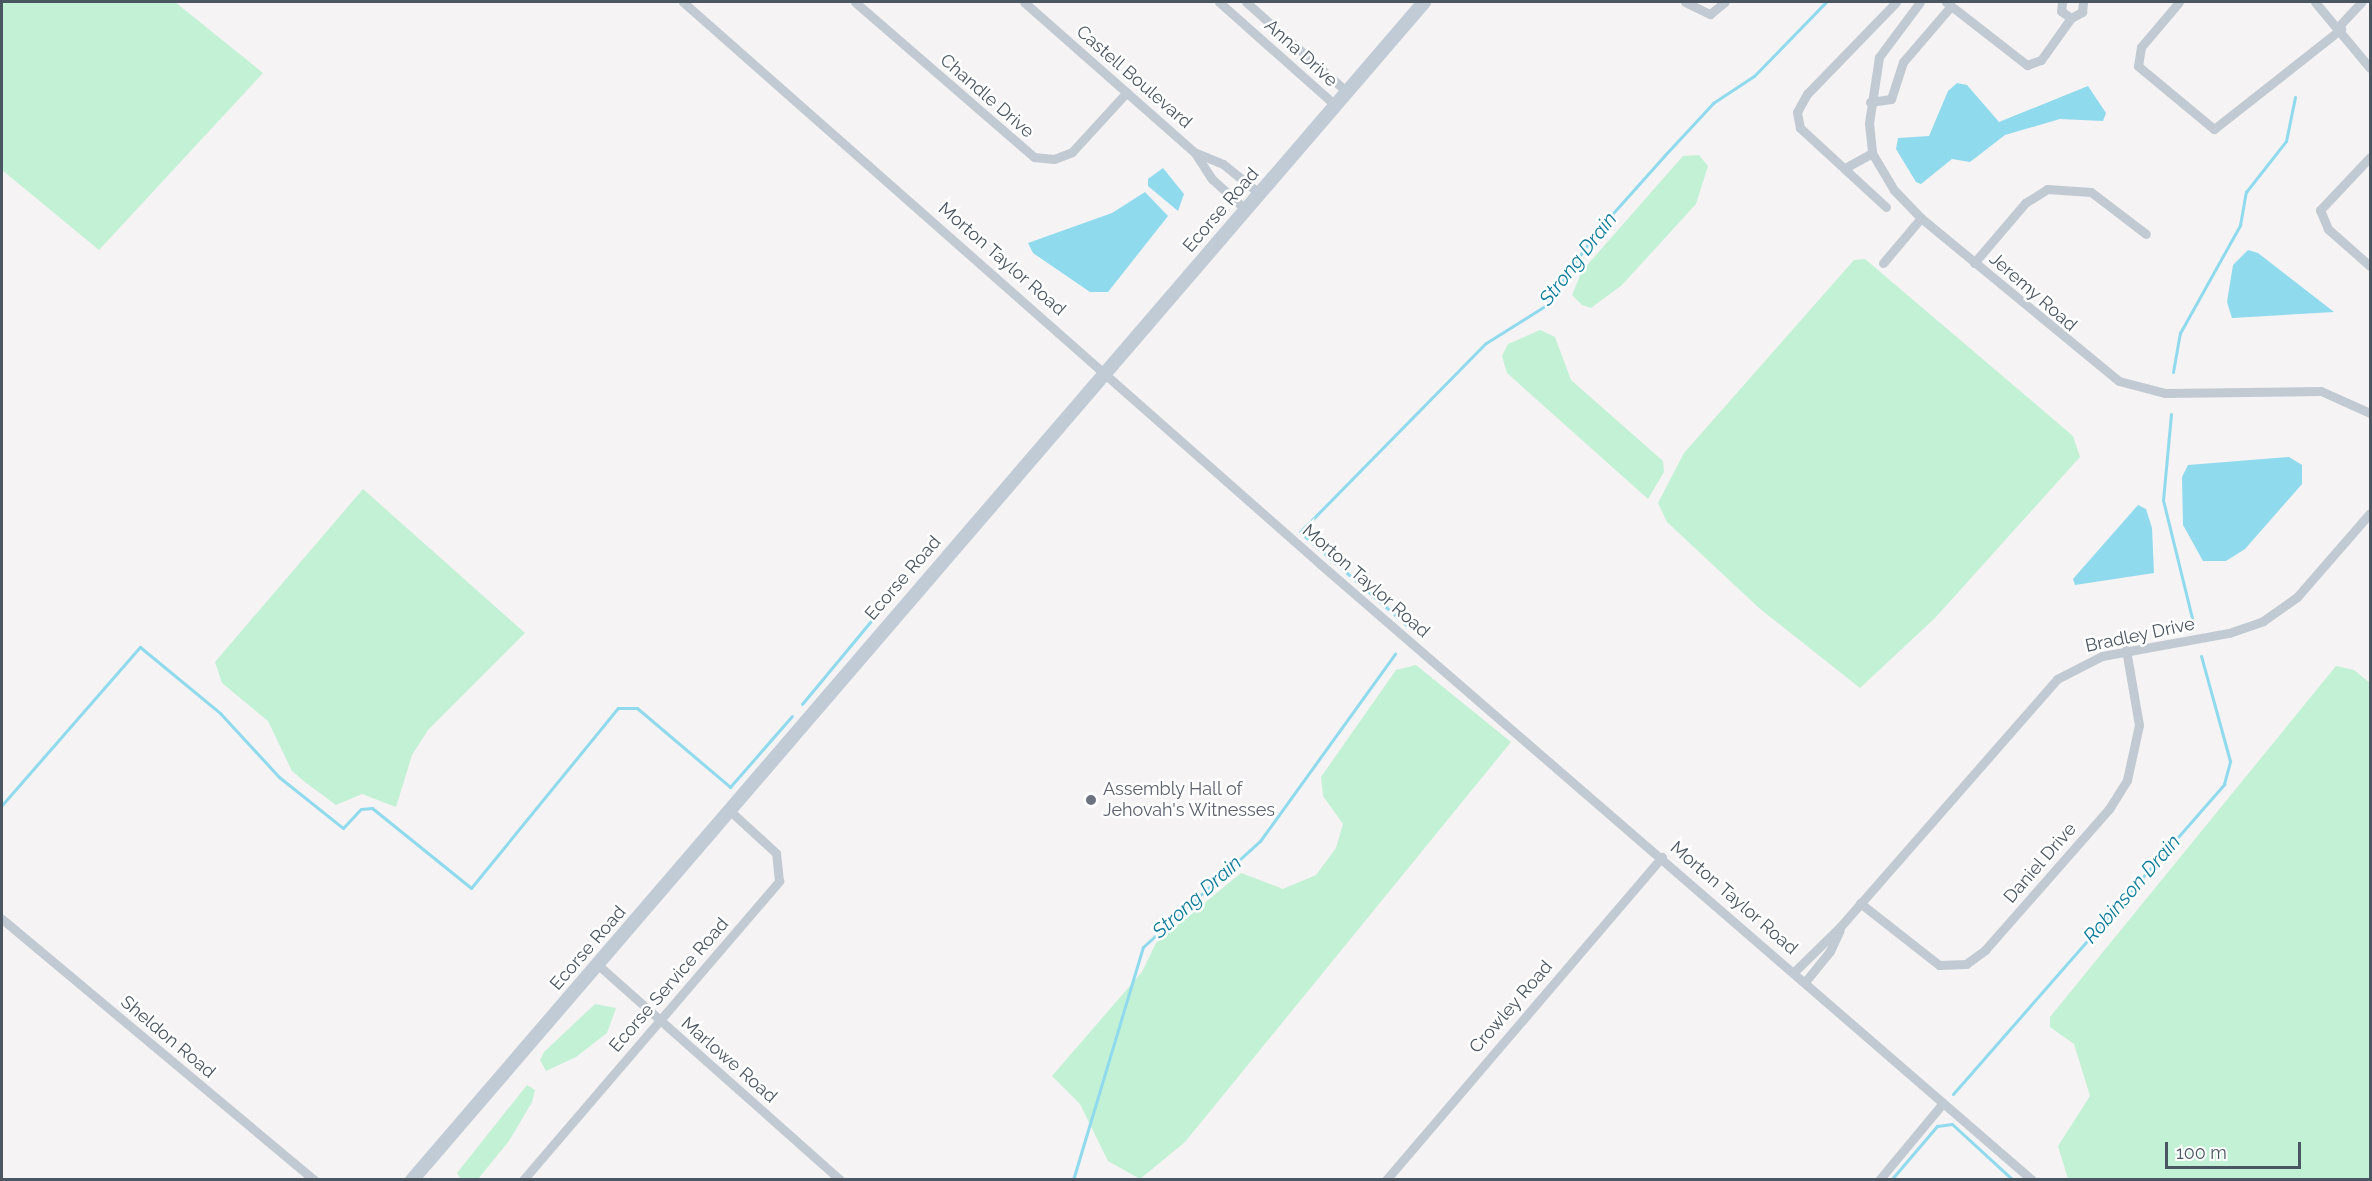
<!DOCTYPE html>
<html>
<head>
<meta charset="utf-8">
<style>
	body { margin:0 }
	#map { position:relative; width:2372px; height:1181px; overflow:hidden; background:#f5f3f3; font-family:Raleway,sans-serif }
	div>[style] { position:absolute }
	.green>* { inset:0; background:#c3f1d5 }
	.water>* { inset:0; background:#90daee }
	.stream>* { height:3px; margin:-1.5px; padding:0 1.5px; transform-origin:1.5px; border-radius:1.5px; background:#90daee }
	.minor>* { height:9px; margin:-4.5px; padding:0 4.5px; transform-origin:4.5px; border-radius:4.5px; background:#c1cad2 }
	.secondary>* { height:14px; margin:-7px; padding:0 7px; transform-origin:7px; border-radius:7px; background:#c1cbd6 }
	.dots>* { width:16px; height:16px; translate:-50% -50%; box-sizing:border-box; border:3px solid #fff; border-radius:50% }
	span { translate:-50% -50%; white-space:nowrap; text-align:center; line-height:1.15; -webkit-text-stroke:5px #fff; paint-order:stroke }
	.street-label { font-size:18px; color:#4a5661 }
	.worship-label { font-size:18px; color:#5b616d }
	.left { translate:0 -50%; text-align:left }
	.water-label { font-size:20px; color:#0c7c9b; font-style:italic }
	.frame { position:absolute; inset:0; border:3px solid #4a5661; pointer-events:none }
	.scale { position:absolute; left:2165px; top:1142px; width:136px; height:27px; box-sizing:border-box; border:3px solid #4a5661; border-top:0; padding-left:8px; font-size:18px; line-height:21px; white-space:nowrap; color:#4a5661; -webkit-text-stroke:4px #fff; paint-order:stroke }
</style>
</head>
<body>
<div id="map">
	<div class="green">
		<div style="clip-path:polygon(2px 2px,175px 2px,263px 73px,99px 250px,2px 170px)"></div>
		<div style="clip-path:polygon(1699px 155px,1708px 166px,1696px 204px,1622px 285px,1591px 308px,1582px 305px,1572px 295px,1582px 271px,1683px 156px)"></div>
		<div style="clip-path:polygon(1865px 259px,2073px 436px,2080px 457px,1935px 618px,1860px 688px,1759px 608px,1667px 522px,1658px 503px,1684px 453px,1854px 260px)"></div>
		<div style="clip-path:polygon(1540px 330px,1555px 337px,1571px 380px,1663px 461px,1664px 472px,1648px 499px,1507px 373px,1502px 356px,1508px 344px)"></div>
		<div style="clip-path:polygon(363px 489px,525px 633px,428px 730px,412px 755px,396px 807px,362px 794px,336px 805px,305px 782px,292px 771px,268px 721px,222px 683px,215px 662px)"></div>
		<div style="clip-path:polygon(1416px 665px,1511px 742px,1185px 1142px,1140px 1179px,1108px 1161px,1080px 1104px,1052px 1076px,1142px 972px,1156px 943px,1241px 873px,1283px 889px,1316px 875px,1336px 848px,1343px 824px,1323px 796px,1321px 777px,1396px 670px)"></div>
		<div style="clip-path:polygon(2336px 666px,2354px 670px,2370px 683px,2370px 1179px,2068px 1179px,2058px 1146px,2090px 1096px,2074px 1044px,2050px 1027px,2050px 1017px)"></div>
		<div style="clip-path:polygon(595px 1004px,616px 1008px,607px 1033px,576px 1057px,546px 1071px,540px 1060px,544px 1052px)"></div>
		<div style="clip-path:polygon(527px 1085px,535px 1090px,532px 1102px,509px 1141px,478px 1179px,461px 1179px,457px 1173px)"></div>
	</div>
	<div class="water">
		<div style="clip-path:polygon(1957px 83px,1967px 85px,1999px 122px,2088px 86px,2106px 113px,2103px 121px,2060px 119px,2005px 135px,1970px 162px,1952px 159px,1921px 184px,1916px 182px,1896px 149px,1898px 138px,1929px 136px,1948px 91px)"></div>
		<div style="clip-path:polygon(1163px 168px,1184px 194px,1178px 211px,1148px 186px,1148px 179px)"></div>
		<div style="clip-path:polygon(1145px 192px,1168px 216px,1108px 292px,1090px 292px,1033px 253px,1028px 243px,1112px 213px)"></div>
		<div style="clip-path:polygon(2248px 250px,2258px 253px,2334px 312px,2232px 318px,2227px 302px,2233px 265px)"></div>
		<div style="clip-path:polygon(2289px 457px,2302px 465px,2302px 484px,2245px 549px,2226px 561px,2203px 561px,2183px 525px,2182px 477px,2188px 465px)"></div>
		<div style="clip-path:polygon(2138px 505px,2146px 509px,2152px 528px,2154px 573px,2075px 585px,2073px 579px)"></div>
	</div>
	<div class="stream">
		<div style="left:2173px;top:372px;width:40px;rotate:-80deg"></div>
		<div style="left:2180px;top:333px;width:124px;rotate:-60.9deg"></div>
		<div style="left:2240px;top:225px;width:34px;rotate:-80deg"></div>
		<div style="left:2246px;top:192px;width:65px;rotate:-51.9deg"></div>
		<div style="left:2286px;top:141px;width:45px;rotate:-78.4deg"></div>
		<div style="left:2171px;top:414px;width:86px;rotate:95.3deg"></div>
		<div style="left:2163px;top:500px;width:122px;rotate:76.2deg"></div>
		<div style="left:1410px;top:628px;width:146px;rotate:-138.9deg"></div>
		<div style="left:1300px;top:532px;width:265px;rotate:-45.5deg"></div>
		<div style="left:1486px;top:343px;width:70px;rotate:-32.1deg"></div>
		<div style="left:1545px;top:306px;width:91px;rotate:-55.3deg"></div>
		<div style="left:1597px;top:231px;width:101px;rotate:-48.2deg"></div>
		<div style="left:1664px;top:156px;width:72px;rotate:-47.2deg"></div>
		<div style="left:1713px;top:103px;width:49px;rotate:-33.4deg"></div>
		<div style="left:1754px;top:76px;width:103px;rotate:-45.8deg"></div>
		<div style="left:802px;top:704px;width:153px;rotate:-50.3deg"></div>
		<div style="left:2px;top:805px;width:210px;rotate:-48.9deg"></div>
		<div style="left:140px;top:647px;width:104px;rotate:39.5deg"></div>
		<div style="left:220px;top:713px;width:87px;rotate:47.3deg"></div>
		<div style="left:279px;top:777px;width:82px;rotate:38.6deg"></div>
		<div style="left:343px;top:828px;width:26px;rotate:-47deg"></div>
		<div style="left:361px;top:809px;width:11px;rotate:-5deg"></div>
		<div style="left:372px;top:808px;width:127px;rotate:38.9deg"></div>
		<div style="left:471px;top:888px;width:232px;rotate:-50.8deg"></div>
		<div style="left:618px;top:708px;width:19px"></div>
		<div style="left:637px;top:708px;width:122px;rotate:40.3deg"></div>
		<div style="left:730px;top:787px;width:94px;rotate:-48.9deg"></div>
		<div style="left:1953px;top:1094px;width:412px;rotate:-48.8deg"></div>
		<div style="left:2224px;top:784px;width:24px;rotate:-75deg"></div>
		<div style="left:2230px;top:761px;width:109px;rotate:-105.4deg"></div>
		<div style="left:1073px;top:1180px;width:243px;rotate:-73.3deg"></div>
		<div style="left:1143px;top:947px;width:158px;rotate:-42.2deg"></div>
		<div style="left:1260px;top:841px;width:231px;rotate:-54.2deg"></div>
		<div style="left:1891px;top:1180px;width:71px;rotate:-49.6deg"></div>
		<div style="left:1937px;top:1126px;width:15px;rotate:-8deg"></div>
		<div style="left:1952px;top:1124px;width:83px;rotate:42.6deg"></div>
	</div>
	<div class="minor">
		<div style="left:683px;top:2px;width:848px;rotate:41.41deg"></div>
		<div style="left:1319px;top:563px;width:943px;rotate:40.87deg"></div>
		<div style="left:855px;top:2px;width:237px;rotate:40.9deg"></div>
		<div style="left:1034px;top:157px;width:20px;rotate:6deg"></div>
		<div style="left:1054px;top:159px;width:19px;rotate:-21deg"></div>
		<div style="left:1072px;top:152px;width:81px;rotate:-47.5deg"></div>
		<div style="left:1024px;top:2px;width:228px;rotate:41.4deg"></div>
		<div style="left:1195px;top:153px;width:31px;rotate:57deg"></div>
		<div style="left:1212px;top:179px;width:45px;rotate:42.3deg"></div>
		<div style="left:1219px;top:2px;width:155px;rotate:41.6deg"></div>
		<div style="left:1246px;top:2px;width:134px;rotate:41.7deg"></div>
		<div style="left:1685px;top:2px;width:28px;rotate:26deg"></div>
		<div style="left:1710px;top:14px;width:19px;rotate:-39deg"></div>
		<div style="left:1920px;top:2px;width:69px;rotate:126.7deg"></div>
		<div style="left:1879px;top:57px;width:67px;rotate:98.6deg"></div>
		<div style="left:1869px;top:123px;width:30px;rotate:84deg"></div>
		<div style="left:1872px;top:153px;width:43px;rotate:59.3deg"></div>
		<div style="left:1894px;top:190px;width:39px;rotate:46deg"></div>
		<div style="left:1921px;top:218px;width:256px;rotate:39.5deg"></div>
		<div style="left:2119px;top:381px;width:48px;rotate:14.6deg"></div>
		<div style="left:2165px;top:393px;width:156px;rotate:-0.7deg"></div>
		<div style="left:2321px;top:391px;width:54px;rotate:24.2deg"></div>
		<div style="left:1946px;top:2px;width:103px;rotate:37.9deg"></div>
		<div style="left:2027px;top:65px;width:15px;rotate:-20deg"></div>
		<div style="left:2041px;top:60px;width:52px;rotate:-54.5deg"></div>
		<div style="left:2062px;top:2px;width:9px;rotate:96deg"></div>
		<div style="left:2061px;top:11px;width:12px;rotate:35deg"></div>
		<div style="left:2071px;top:18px;width:13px;rotate:-29deg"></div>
		<div style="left:2082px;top:12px;width:10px;rotate:-84deg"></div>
		<div style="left:2179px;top:2px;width:59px;rotate:130.2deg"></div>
		<div style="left:2141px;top:47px;width:19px;rotate:99deg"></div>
		<div style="left:2138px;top:66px;width:99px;rotate:39.7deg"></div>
		<div style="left:2214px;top:129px;width:162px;rotate:-38.2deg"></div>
		<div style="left:2315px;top:2px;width:86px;rotate:50.2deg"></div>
		<div style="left:2339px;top:26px;width:33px;rotate:-47deg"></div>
		<div style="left:1870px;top:102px;width:21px;rotate:-8deg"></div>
		<div style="left:1891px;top:99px;width:39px;rotate:-72deg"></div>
		<div style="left:1903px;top:62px;width:74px;rotate:-49.4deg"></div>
		<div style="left:1196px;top:153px;width:29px;rotate:22deg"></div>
		<div style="left:1223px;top:164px;width:46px;rotate:38.9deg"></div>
		<div style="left:2370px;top:157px;width:73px;rotate:133.3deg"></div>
		<div style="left:2320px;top:210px;width:21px;rotate:67deg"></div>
		<div style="left:2328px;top:229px;width:56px;rotate:41.4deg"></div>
		<div style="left:1845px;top:168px;width:31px;rotate:-29deg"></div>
		<div style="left:1886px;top:207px;width:117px;rotate:-137.4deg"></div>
		<div style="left:1800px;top:128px;width:16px;rotate:-101deg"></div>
		<div style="left:1797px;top:112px;width:21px;rotate:-61deg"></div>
		<div style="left:1807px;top:94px;width:128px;rotate:-45.9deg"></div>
		<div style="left:1883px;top:263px;width:59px;rotate:-49.8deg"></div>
		<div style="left:1974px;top:263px;width:79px;rotate:-49.6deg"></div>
		<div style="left:2025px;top:203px;width:26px;rotate:-32deg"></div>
		<div style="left:2047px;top:189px;width:44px;rotate:3.9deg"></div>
		<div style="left:2091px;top:192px;width:69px;rotate:37.4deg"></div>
		<div style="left:1860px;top:903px;width:100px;rotate:38.1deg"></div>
		<div style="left:1939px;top:965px;width:27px;rotate:-2deg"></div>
		<div style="left:1966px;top:964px;width:24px;rotate:-36deg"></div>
		<div style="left:1985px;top:950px;width:188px;rotate:-48.7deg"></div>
		<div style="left:2109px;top:809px;width:34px;rotate:-58deg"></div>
		<div style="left:2127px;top:780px;width:56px;rotate:-77.7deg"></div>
		<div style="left:2139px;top:725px;width:76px;rotate:-99.8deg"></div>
		<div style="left:2px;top:919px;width:407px;rotate:39.9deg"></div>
		<div style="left:597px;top:964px;width:325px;rotate:41.6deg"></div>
		<div style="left:1794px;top:972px;width:64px;rotate:-44.4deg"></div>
		<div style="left:1840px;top:927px;width:330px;rotate:-48.8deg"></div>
		<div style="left:2057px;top:679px;width:51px;rotate:-27.1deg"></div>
		<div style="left:2102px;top:656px;width:129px;rotate:-10.3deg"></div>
		<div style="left:2229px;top:633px;width:36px;rotate:-19deg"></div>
		<div style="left:2263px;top:621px;width:42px;rotate:-35.2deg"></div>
		<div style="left:2297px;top:597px;width:111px;rotate:-49deg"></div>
		<div style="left:1805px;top:982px;width:40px;rotate:-51deg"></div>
		<div style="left:1830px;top:951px;width:23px;rotate:-65deg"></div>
		<div style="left:523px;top:1180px;width:394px;rotate:-49.4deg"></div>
		<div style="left:779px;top:881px;width:28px;rotate:-96deg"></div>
		<div style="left:776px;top:853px;width:64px;rotate:-137.5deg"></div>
		<div style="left:1386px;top:1180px;width:425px;rotate:-49.5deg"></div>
		<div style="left:1879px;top:1180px;width:100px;rotate:-50.3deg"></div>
	</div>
	<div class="secondary">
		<div style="left:412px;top:1180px;width:1553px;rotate:-49.33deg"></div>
	</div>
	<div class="dots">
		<div style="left:1091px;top:800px;background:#6b7280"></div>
	</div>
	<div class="street-label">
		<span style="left:1301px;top:53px;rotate:42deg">Anna Drive</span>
		<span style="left:1134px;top:77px;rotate:41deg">Castell Boulevard</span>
		<span style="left:987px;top:96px;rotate:41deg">Chandle Drive</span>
		<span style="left:1221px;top:210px;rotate:-49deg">Ecorse Road</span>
		<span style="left:1002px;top:259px;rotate:41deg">Morton Taylor Road</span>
		<span style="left:2033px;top:292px;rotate:41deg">Jeremy Road</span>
		<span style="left:903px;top:578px;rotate:-49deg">Ecorse Road</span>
		<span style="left:1366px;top:581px;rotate:41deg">Morton Taylor Road</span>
		<span style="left:2140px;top:635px;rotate:-12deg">Bradley Drive</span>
		<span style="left:2040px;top:863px;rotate:-49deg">Daniel Drive</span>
		<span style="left:1734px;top:898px;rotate:41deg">Morton Taylor Road</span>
		<span style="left:588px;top:948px;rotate:-49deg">Ecorse Road</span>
		<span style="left:669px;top:985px;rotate:-49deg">Ecorse Service Road</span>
		<span style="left:1511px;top:1007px;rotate:-49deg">Crowley Road</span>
		<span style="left:168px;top:1037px;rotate:40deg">Sheldon Road</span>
		<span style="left:729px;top:1060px;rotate:41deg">Marlowe Road</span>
	</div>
	<div class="worship-label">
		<span class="left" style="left:1103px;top:800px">Assembly Hall of<br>Jehovah's Witnesses</span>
	</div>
	<div class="water-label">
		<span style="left:1578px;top:259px;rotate:-52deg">Strong Drain</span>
		<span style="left:2132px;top:889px;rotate:-49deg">Robinson Drain</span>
		<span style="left:1197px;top:897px;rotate:-42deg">Strong Drain</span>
	</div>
	<div class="frame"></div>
	<div class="scale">100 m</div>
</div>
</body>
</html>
